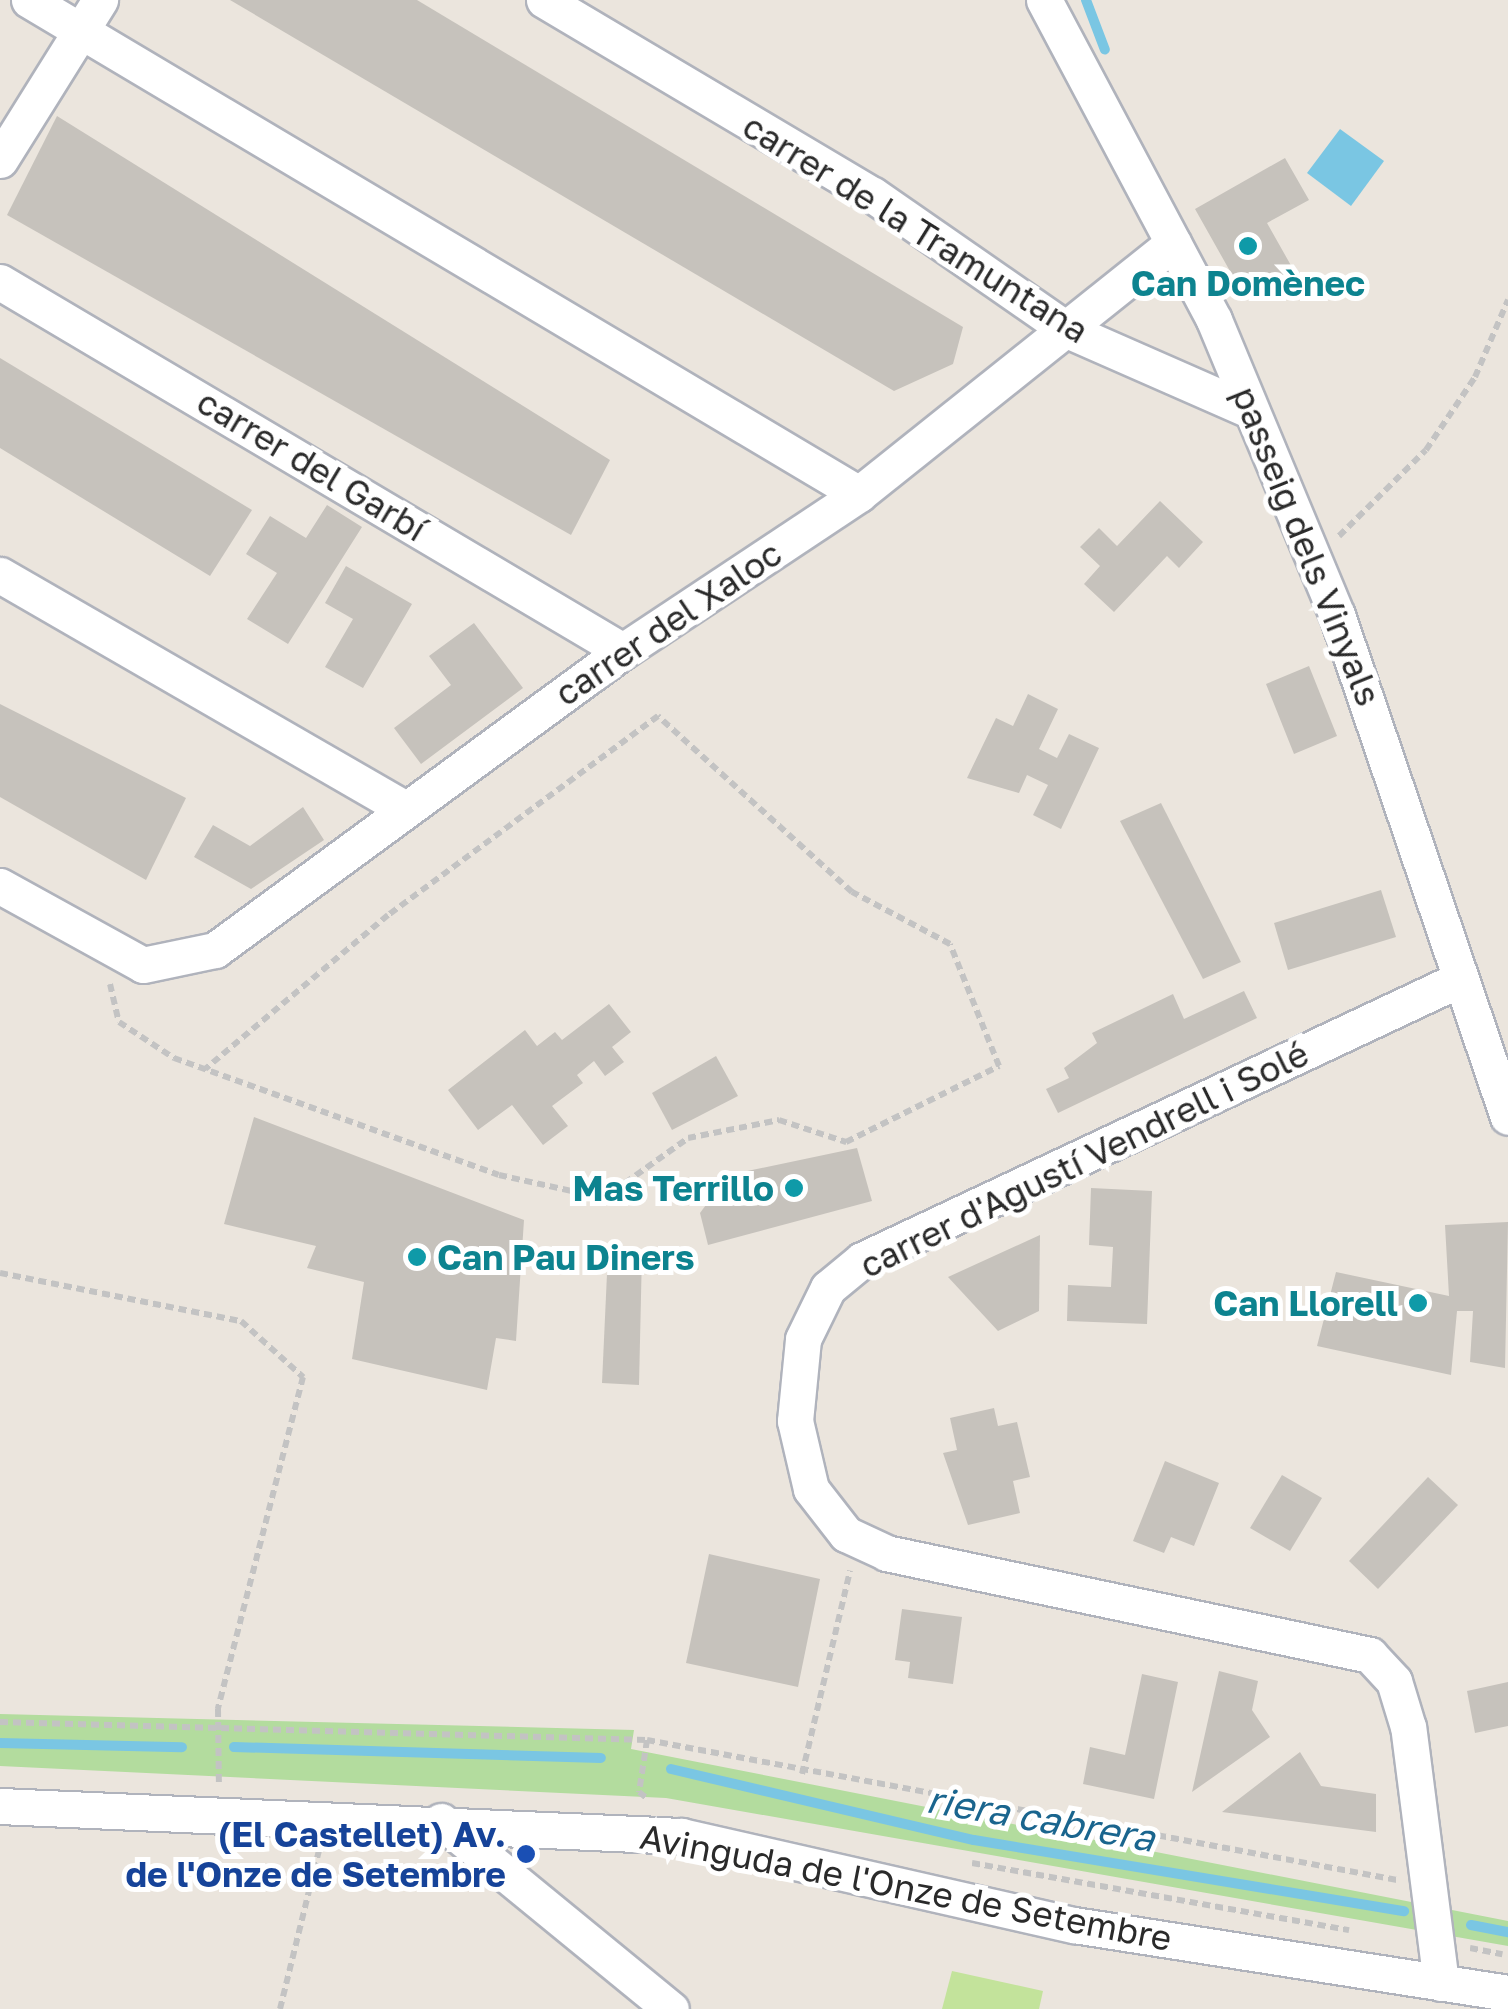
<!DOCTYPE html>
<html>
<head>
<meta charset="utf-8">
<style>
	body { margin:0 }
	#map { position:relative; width:1508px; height:2009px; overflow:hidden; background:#ebe5dd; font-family:"Golos Text",sans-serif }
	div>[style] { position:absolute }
	.green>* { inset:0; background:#b3dc9e }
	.pitch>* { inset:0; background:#c3e39b }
	.water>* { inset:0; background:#7ac6e3 }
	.stream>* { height:10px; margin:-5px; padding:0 5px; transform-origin:5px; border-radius:5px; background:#7ac6e3 }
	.building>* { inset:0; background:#c6c2bc }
	.path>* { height:6px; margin-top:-3px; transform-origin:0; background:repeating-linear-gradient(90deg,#c3c3c3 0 8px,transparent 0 13px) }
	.roads { filter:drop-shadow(2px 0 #b0b3bc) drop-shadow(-2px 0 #b0b3bc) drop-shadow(0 2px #b0b3bc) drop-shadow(0 -2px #b0b3bc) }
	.minor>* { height:35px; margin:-17.5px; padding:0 17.5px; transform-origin:17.5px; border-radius:17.5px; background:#fff }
	.dots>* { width:28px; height:28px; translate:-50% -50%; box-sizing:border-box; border:5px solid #fff; border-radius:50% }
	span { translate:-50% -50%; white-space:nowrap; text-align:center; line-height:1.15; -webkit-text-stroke:10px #fff; paint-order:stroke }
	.street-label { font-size:35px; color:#2a2a2a }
	.culture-label { font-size:35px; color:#0d838f; font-weight:700 }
	.right { translate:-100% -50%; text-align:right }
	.left { translate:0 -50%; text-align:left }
	.transit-label { font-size:35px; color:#164399; font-weight:700 }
	.water-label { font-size:38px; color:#1a658e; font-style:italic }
</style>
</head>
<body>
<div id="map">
	<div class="green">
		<div style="clip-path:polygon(0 1714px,634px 1730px,631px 1749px,1508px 1921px,1508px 1946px,666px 1798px,0 1766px)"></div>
	</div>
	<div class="pitch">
		<div style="clip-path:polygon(952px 1971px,1043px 1991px,1039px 2009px,942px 2009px)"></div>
	</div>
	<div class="water">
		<div style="clip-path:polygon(1340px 129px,1384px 161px,1351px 206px,1307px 173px)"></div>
	</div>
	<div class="stream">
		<div style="left:1086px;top:0;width:53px;rotate:69.2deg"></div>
		<div style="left:0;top:1743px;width:182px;rotate:1.3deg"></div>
		<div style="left:234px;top:1747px;width:367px;rotate:1.7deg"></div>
		<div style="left:671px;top:1769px;width:311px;rotate:13.2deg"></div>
		<div style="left:974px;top:1840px;width:436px;rotate:9.4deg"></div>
		<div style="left:1471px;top:1925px;width:38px;rotate:11deg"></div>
	</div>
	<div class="building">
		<div style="clip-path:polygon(230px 0,417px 0,963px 327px,953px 364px,894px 391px)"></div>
		<div style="clip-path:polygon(57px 116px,610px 460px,571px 535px,7px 215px)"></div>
		<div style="clip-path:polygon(1285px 158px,1309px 200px,1267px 223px,1293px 269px,1244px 296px,1195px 209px)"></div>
		<div style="clip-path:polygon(0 358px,252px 510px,210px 576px,0 448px)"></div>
		<div style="clip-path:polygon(1160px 501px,1203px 542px,1179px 568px,1167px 556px,1114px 612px,1084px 584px,1100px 566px,1080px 547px,1099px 528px,1117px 546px)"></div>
		<div style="clip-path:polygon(327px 505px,362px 527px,288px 644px,247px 619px,277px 573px,246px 554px,270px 516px,306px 538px)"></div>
		<div style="clip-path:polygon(346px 566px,412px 604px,363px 688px,325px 667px,353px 619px,325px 603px)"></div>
		<div style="clip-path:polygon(474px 623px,523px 688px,421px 764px,394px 728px,451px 685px,429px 656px)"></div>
		<div style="clip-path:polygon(1309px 666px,1337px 736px,1294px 754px,1266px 684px)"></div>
		<div style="clip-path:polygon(1028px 694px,1058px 709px,1039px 749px,1057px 758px,1069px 734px,1099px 748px,1061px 829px,1033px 815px,1048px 785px,1027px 775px,1019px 793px,967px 778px,996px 718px,1013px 726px)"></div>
		<div style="clip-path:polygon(0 704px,186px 798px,146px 880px,0 797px)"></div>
		<div style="clip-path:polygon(1161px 803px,1241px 962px,1203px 979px,1120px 821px)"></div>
		<div style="clip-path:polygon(303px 807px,324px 840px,251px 889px,194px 857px,213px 825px,250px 846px)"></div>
		<div style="clip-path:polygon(1381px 890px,1396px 937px,1288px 970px,1274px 923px)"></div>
		<div style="clip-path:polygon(1244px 991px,1257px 1018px,1058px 1113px,1046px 1089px,1069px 1078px,1064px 1068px,1097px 1043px,1092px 1033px,1173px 994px,1184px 1019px)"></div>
		<div style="clip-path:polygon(609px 1004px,631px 1032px,612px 1047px,624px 1062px,605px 1076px,594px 1061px,577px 1075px,583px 1083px,552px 1106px,568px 1126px,543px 1145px,512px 1105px,478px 1130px,448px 1090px,525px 1030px,537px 1046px,555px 1032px,562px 1040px)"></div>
		<div style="clip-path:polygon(716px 1056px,738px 1096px,672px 1130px,652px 1093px)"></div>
		<div style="clip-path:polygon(254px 1117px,524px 1220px,516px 1341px,496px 1338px,487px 1390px,352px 1359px,364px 1282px,307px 1268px,316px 1246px,224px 1224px)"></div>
		<div style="clip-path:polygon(857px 1148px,872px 1201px,708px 1245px,700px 1213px,728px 1175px)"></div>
		<div style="clip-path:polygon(1091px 1188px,1152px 1191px,1147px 1324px,1067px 1321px,1068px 1285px,1111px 1287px,1113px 1247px,1089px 1245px)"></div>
		<div style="clip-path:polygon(1508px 1222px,1505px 1368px,1470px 1362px,1473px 1311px,1457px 1311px,1451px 1375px,1317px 1346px,1336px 1272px,1449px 1296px,1445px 1225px)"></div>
		<div style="clip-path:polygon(1040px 1235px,1039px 1311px,998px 1331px,948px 1277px)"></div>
		<div style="clip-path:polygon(608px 1252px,642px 1252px,639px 1385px,602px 1383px)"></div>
		<div style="clip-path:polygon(994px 1408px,998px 1426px,1017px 1422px,1030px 1477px,1013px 1481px,1020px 1513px,968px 1525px,943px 1453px,957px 1450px,950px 1418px)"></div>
		<div style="clip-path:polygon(1165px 1461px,1219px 1483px,1194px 1546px,1171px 1537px,1164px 1553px,1133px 1541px)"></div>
		<div style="clip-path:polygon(1282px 1475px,1322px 1498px,1290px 1551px,1250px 1528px)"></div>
		<div style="clip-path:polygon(1428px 1477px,1458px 1505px,1378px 1589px,1349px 1561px)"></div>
		<div style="clip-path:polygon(709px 1554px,820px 1579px,798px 1687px,686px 1663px)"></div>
		<div style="clip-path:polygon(902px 1609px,962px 1617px,953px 1684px,908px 1678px,910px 1662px,895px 1660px)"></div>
		<div style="clip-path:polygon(1219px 1671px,1258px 1681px,1252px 1710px,1270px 1737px,1192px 1792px)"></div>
		<div style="clip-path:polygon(1142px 1674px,1178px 1682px,1154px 1799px,1083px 1784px,1090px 1747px,1125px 1755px)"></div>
		<div style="clip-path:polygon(1508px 1682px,1508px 1726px,1475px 1733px,1467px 1691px)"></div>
		<div style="clip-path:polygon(1300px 1752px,1321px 1786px,1376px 1794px,1376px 1832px,1222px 1812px)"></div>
	</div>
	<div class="path">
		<div style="left:1339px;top:536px;width:122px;rotate:-44.7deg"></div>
		<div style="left:1426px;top:450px;width:88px;rotate:-56.1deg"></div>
		<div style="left:1475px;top:377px;width:84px;rotate:-66.8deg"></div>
		<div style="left:110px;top:984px;width:39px;rotate:77deg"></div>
		<div style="left:119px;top:1022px;width:66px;rotate:33.2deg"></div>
		<div style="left:174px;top:1058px;width:345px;rotate:19.8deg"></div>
		<div style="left:499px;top:1175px;width:107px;rotate:12.4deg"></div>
		<div style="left:604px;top:1198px;width:103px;rotate:-35.5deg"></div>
		<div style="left:688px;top:1138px;width:93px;rotate:-11.2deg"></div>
		<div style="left:779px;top:1120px;width:71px;rotate:18.2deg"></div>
		<div style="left:846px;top:1142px;width:171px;rotate:-26.4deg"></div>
		<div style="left:999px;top:1066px;width:131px;rotate:-111.9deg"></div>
		<div style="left:950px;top:944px;width:111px;rotate:-152deg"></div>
		<div style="left:852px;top:892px;width:262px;rotate:-137.8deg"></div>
		<div style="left:658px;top:716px;width:335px;rotate:143.6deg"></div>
		<div style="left:388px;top:915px;width:239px;rotate:139.9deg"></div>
		<div style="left:0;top:1273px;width:246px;rotate:11.3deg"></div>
		<div style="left:241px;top:1321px;width:84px;rotate:42.1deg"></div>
		<div style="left:303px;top:1377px;width:343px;rotate:104.4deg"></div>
		<div style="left:218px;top:1709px;width:77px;rotate:89.3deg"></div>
		<div style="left:0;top:1722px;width:647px;rotate:1.59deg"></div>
		<div style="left:647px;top:1740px;width:763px;rotate:10.57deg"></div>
		<div style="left:647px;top:1740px;width:53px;rotate:98.7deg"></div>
		<div style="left:639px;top:1792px;width:11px;rotate:38deg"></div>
		<div style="left:802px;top:1774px;width:209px;rotate:-76.7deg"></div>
		<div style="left:972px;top:1863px;width:383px;rotate:10.1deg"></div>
		<div style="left:1470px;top:1948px;width:33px;rotate:11deg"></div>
		<div style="left:280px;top:2009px;width:164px;rotate:-76.2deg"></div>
	</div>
	<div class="roads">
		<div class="minor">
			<div style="left:29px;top:0;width:966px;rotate:30.76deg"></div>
			<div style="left:544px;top:0;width:382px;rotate:30.7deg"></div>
			<div style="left:873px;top:195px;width:236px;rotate:34.8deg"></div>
			<div style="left:1067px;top:330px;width:194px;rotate:23.7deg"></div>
			<div style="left:1044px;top:0;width:362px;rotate:62deg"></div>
			<div style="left:1214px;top:320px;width:320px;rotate:67.4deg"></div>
			<div style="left:1337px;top:615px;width:530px;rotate:71.19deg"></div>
			<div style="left:0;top:160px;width:189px;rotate:-58deg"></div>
			<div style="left:0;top:282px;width:724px;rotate:30.64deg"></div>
			<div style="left:0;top:575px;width:468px;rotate:30deg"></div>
			<div style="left:0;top:886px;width:163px;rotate:28.9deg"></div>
			<div style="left:143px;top:965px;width:74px;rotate:-11.8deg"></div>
			<div style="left:215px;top:950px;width:506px;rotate:-36.24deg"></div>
			<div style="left:623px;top:651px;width:283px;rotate:-33.6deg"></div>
			<div style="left:859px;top:494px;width:402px;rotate:-38.6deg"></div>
			<div style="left:0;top:1806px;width:682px;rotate:2.52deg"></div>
			<div style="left:681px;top:1836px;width:403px;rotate:12.8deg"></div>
			<div style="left:1074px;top:1925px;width:439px;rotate:8.9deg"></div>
			<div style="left:441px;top:1821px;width:297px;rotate:39.3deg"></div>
			<div style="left:1441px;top:1983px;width:258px;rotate:-97.3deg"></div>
			<div style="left:1408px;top:1727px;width:48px;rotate:-106.9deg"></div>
			<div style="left:1394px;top:1681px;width:35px;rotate:-133deg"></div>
			<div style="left:1370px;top:1655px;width:494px;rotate:-168.1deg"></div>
			<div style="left:887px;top:1553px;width:45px;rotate:-155.1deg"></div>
			<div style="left:846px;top:1534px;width:57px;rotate:-127.9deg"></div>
			<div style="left:811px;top:1489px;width:70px;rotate:-103.2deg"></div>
			<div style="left:795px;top:1421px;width:82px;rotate:-84.4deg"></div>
			<div style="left:803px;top:1339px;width:57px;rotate:-63.9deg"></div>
			<div style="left:828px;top:1288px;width:44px;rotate:-39.5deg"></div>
			<div style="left:862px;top:1260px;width:658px;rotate:-25.16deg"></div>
		</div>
	</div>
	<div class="dots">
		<div style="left:1248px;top:246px;background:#0f9aa8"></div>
		<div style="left:794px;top:1188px;background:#0f9aa8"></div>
		<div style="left:417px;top:1257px;background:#0f9aa8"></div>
		<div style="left:1418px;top:1303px;background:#0f9aa8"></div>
		<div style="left:526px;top:1854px;background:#1a4fb4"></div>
	</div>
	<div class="street-label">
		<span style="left:916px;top:228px;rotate:32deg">carrer de la Tramuntana</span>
		<span style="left:312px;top:465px;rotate:31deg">carrer del Garbí</span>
		<span style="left:1307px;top:546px;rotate:68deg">passeig dels Vinyals</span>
		<span style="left:668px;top:623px;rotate:-34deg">carrer del Xaloc</span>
		<span style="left:1084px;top:1159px;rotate:-26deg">carrer d'Agustí Vendrell i Solé</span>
		<span style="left:906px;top:1887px;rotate:11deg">Avinguda de l'Onze de Setembre</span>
	</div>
	<div class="culture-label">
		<span style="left:1248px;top:283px">Can Domènec</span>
		<span class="right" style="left:774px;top:1188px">Mas Terrillo</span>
		<span class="left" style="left:437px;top:1257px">Can Pau Diners</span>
		<span class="right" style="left:1398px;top:1303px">Can Llorell</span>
	</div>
	<div class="transit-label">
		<span class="right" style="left:506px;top:1854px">(El Castellet) Av.<br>de l'Onze de Setembre</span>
	</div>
	<div class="water-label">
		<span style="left:1041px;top:1818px;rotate:10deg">riera cabrera</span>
	</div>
</div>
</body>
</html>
